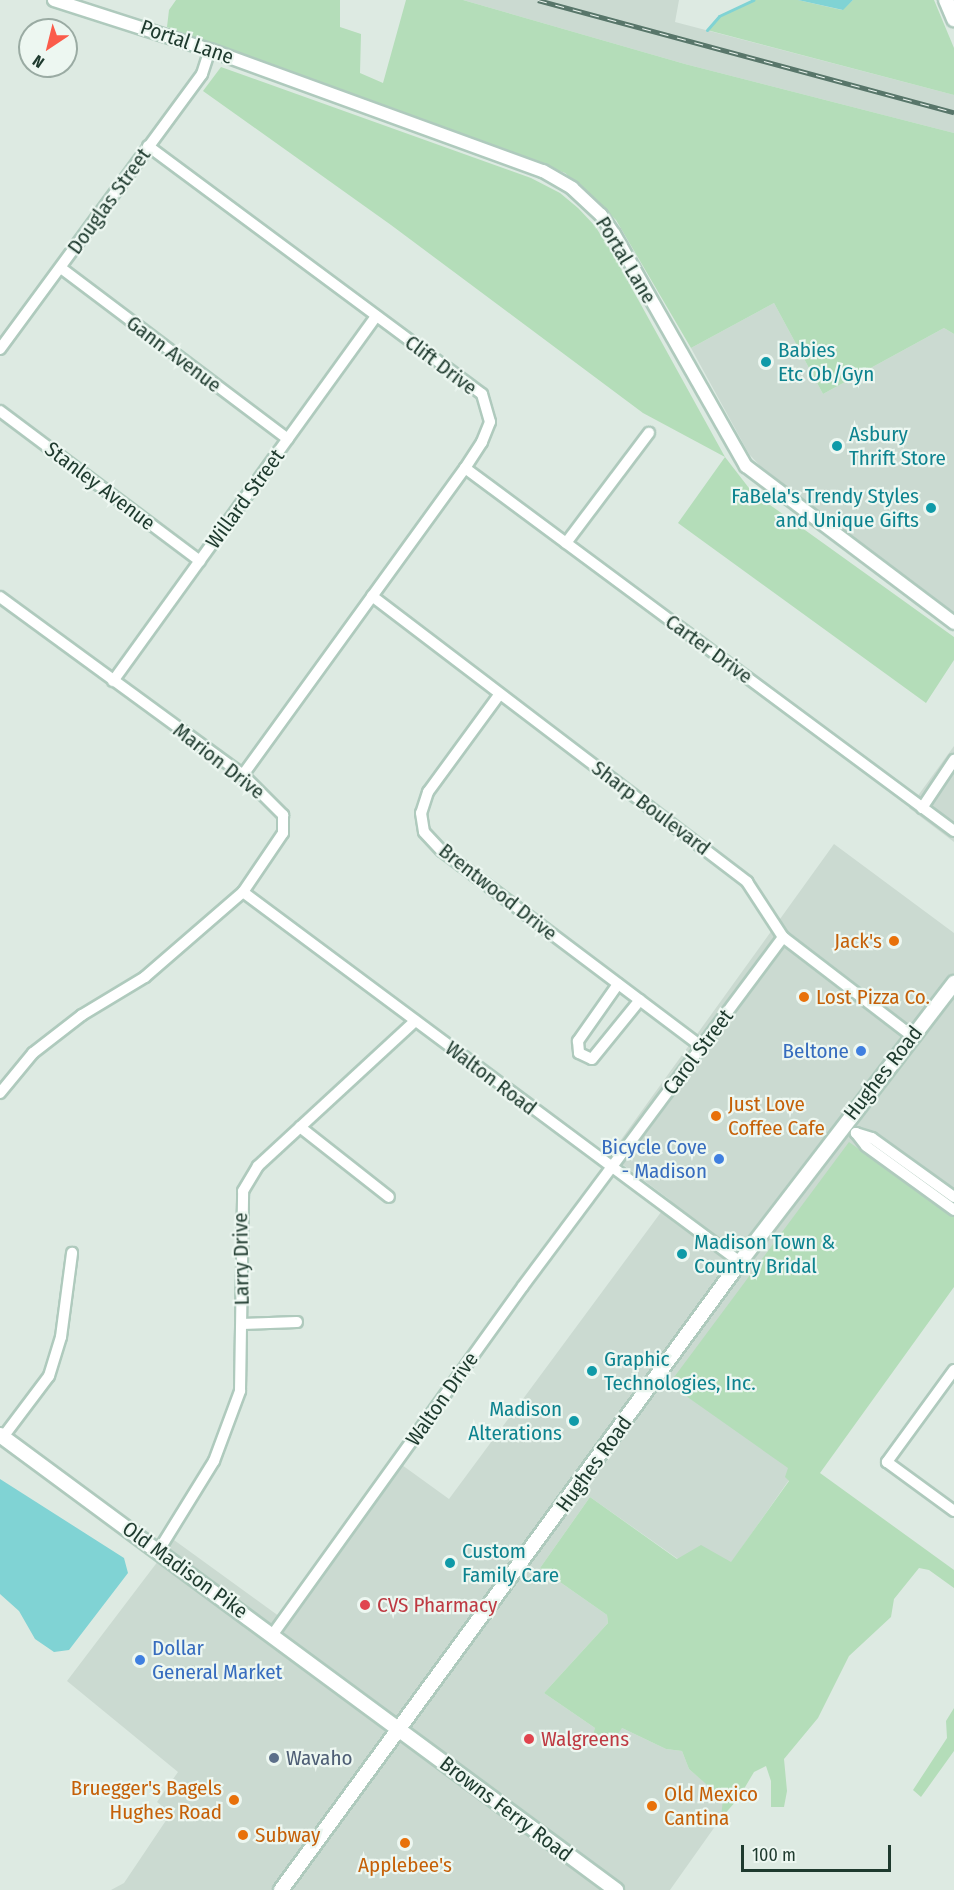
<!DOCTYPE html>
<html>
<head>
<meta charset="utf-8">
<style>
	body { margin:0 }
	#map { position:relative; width:954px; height:1890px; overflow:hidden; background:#ddeae2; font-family:"Fira Sans Condensed",sans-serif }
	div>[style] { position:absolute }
	.built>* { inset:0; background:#cbdad1 }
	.green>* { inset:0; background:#b4ddb9 }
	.water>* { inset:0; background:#80d3d4 }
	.stream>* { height:3px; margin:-1.5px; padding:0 1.5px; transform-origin:1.5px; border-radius:1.5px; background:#80d3d4 }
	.roads { filter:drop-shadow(2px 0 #afcabd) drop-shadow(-2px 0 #afcabd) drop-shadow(0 2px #afcabd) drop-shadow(0 -2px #afcabd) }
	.minor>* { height:10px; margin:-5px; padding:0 5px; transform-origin:5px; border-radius:5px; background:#fff }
	.tertiary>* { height:12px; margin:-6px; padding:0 6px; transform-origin:6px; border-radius:6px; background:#fff }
	.secondary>* { height:14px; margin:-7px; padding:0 7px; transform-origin:7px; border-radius:7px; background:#fff }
	.rail>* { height:5px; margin-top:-2.5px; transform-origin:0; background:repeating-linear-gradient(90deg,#edf7f1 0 9px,#58766a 0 18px); box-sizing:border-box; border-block:2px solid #58766a }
	.dots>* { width:16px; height:16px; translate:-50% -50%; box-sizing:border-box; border:3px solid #edf7f1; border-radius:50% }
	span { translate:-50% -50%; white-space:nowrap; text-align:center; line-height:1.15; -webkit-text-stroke:4.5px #edf7f1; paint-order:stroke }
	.street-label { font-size:21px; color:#1e3a2e }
	.culture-label { font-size:21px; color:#0d838f }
	.left { translate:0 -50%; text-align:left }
	.right { translate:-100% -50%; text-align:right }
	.food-label { font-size:21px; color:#c56008 }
	.shop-label { font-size:21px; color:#366cbe }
	.health-label { font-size:21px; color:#be3a42 }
	.service-label { font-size:21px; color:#4e5e75 }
	.north { position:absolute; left:18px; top:18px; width:60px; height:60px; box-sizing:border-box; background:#edf7f1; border:2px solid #9aaba3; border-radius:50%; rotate:215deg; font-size:16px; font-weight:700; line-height:24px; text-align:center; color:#1e3a2e }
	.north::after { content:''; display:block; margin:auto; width:21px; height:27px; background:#fb5b4a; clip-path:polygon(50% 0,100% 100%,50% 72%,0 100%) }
	.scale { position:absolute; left:741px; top:1845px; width:150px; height:27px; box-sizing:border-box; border:3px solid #1e3a2e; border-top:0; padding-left:8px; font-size:18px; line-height:21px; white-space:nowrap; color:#1e3a2e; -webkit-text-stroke:4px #edf7f1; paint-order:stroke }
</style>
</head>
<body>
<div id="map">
	<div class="built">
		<div style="clip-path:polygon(463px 0,679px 0,675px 22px,954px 95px,954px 133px,685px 64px)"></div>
		<div style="clip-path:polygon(774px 303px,823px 394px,944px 328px,954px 334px,954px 613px,773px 480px,749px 454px,691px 348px)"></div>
		<div style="clip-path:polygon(954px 746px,954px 842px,909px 808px)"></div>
		<div style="clip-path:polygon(834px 844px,954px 933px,954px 1217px,893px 1172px,788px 1468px,789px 1480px,731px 1563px,678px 1559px,590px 1497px,540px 1568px,607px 1615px,608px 1623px,544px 1693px,595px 1728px,592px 1741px,622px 1728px,666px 1749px,682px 1751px,689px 1769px,724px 1799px,721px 1818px,670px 1890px,111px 1890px,124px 1883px,171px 1813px,157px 1802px,178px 1772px,67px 1681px,174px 1540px,287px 1622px,402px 1465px,449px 1499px,670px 1200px,610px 1155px)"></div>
	</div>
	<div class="green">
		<div style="clip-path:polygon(176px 0,340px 0,340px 27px,361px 34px,360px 73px,383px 83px,406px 0,463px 0,685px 64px,954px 133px,954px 334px,944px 328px,823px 394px,774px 303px,691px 348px,616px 220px,565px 173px,167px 27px,169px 10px)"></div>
		<div style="clip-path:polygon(753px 0,798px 0,842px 10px,853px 0,934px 0,954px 48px,954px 95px,707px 30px,719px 16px)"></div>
		<div style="clip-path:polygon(221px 67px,531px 178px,560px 193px,578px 208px,595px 226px,613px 254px,725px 457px,752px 492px,954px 637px,954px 660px,926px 703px,678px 523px,725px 457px,643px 413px,391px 225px,203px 91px)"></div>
		<div style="clip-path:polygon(849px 1142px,954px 1217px,954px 1287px,820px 1473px,954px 1570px,954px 1588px,929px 1570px,919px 1568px,894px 1599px,891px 1617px,849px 1656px,818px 1718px,784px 1759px,787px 1791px,784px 1807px,771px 1807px,771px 1781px,766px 1766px,754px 1772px,738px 1799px,721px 1818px,723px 1799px,689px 1769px,682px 1751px,666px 1749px,622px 1728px,612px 1743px,591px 1741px,595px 1728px,544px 1693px,608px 1623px,607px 1615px,540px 1568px,590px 1497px,677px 1559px,701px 1545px,731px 1562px,789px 1481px,785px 1477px,788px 1468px,669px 1384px)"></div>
		<div style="clip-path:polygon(954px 1708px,954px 1751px,921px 1797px,913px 1790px,947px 1738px,946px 1721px)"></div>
	</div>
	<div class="water">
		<div style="clip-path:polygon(798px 0,853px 0,843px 10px)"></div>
		<div style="clip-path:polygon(0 1479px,124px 1558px,128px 1573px,69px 1650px,54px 1652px,35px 1639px,19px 1611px,0 1594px)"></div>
	</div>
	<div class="stream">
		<div style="left:707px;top:30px;width:18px;rotate:-49deg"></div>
		<div style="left:719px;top:16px;width:38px;rotate:-25deg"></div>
	</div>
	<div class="roads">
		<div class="minor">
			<div style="left:148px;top:146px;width:416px;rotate:36.6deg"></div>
			<div style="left:482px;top:394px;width:29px;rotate:74deg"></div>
			<div style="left:490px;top:422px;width:22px;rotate:112deg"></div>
			<div style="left:482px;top:442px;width:31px;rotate:123deg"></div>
			<div style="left:465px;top:468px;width:379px;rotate:125.9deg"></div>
			<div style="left:61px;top:268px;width:284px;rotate:37deg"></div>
			<div style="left:0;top:349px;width:341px;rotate:-53.7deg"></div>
			<div style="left:202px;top:74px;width:25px;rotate:-72deg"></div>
			<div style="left:0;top:411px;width:250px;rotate:36.9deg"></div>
			<div style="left:465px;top:468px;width:609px;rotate:36.59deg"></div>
			<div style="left:566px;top:543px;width:138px;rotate:-53deg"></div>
			<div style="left:372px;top:596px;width:472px;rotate:37.3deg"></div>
			<div style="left:747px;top:882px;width:66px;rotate:56.8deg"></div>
			<div style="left:783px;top:937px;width:163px;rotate:37.5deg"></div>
			<div style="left:0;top:597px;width:301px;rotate:36.2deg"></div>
			<div style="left:243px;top:775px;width:57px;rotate:45deg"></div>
			<div style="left:283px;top:815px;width:18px;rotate:90deg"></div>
			<div style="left:283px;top:833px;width:71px;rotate:124.1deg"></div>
			<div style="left:243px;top:892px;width:130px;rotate:139.1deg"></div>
			<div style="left:145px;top:977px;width:74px;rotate:148.9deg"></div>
			<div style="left:82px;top:1015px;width:62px;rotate:142.2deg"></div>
			<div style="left:33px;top:1053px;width:52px;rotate:129.5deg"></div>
			<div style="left:113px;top:681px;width:450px;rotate:-54.2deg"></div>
			<div style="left:499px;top:695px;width:120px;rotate:126.2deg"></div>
			<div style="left:428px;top:792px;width:22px;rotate:108deg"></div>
			<div style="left:421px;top:813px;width:19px;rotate:81deg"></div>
			<div style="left:424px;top:832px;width:26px;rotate:47deg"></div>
			<div style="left:442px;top:851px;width:326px;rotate:37deg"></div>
			<div style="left:922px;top:808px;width:58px;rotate:-56.3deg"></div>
			<div style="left:243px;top:892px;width:620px;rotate:36.67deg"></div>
			<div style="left:618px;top:984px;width:70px;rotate:125.1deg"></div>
			<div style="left:578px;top:1041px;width:12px;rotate:85deg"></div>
			<div style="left:579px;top:1053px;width:14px;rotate:25deg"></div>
			<div style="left:592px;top:1059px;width:76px;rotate:-50.9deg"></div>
			<div style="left:300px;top:1127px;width:113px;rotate:38.2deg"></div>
			<div style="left:954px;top:1197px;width:101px;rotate:-144.3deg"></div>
			<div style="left:872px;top:1138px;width:17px;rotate:-163deg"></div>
			<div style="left:856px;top:1133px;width:16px;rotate:52deg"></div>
			<div style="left:866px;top:1146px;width:109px;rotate:36deg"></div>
			<div style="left:242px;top:1324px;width:55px;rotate:-2.1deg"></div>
			<div style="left:954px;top:1370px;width:114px;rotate:126.1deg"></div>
			<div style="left:887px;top:1462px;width:83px;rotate:36.2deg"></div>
			<div style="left:3px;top:1437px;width:76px;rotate:-53deg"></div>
			<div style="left:49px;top:1376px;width:41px;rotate:-72.9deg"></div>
			<div style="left:61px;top:1337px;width:85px;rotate:-82.5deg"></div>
			<div style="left:159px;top:1550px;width:105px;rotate:-58.3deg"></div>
			<div style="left:214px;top:1461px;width:75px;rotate:-69.6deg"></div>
			<div style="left:240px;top:1391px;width:200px;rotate:-89.1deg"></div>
			<div style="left:243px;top:1191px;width:29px;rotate:-59deg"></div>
			<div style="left:258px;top:1166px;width:214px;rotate:-42.7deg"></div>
			<div style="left:273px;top:1634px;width:428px;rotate:-54.3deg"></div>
			<div style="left:523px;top:1286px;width:435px;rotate:-53.3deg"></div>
		</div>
		<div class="tertiary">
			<div style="left:54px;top:0;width:164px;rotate:17.8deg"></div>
			<div style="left:210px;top:50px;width:354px;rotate:20deg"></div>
			<div style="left:543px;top:171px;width:34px;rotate:30deg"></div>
			<div style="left:572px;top:188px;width:40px;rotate:43deg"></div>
			<div style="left:601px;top:215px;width:23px;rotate:56deg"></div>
			<div style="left:614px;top:234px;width:267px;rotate:60.4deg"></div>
			<div style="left:746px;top:466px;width:261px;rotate:37deg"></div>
		</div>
		<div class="secondary">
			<div style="left:946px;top:0;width:21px;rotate:67deg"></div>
			<div style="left:0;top:1435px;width:766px;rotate:36.45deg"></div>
			<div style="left:281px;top:1890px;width:778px;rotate:-53.84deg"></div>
			<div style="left:740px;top:1262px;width:352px;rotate:-52.5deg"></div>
		</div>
	</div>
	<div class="rail">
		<div style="left:538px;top:0;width:431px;rotate:15.1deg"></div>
	</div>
	<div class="dots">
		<div style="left:766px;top:362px;background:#0f9aa8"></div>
		<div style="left:837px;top:446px;background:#0f9aa8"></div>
		<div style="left:931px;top:508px;background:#0f9aa8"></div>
		<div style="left:894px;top:941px;background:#e8710a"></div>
		<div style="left:804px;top:997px;background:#e8710a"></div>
		<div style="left:861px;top:1051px;background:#3f7fe0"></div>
		<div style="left:716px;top:1116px;background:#e8710a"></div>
		<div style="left:719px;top:1159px;background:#3f7fe0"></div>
		<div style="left:682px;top:1254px;background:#0f9aa8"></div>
		<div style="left:592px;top:1371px;background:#0f9aa8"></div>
		<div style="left:574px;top:1421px;background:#0f9aa8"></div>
		<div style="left:450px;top:1563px;background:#0f9aa8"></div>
		<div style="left:365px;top:1605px;background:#e0444e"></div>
		<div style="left:140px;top:1660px;background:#3f7fe0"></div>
		<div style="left:529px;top:1739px;background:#e0444e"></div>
		<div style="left:274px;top:1758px;background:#5c6f8a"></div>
		<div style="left:234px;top:1800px;background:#e8710a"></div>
		<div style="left:652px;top:1806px;background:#e8710a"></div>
		<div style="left:243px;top:1835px;background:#e8710a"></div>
		<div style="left:405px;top:1843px;background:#e8710a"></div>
	</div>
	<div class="street-label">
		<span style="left:187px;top:42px;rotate:19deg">Portal Lane</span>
		<span style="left:109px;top:201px;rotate:-54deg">Douglas Street</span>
		<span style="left:626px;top:260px;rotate:59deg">Portal Lane</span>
		<span style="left:174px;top:354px;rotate:37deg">Gann Avenue</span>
		<span style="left:441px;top:365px;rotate:37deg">Clift Drive</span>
		<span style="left:100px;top:486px;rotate:37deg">Stanley Avenue</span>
		<span style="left:245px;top:499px;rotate:-54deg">Willard Street</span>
		<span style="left:709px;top:649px;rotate:36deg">Carter Drive</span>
		<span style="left:219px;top:761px;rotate:38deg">Marion Drive</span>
		<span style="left:651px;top:808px;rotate:37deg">Sharp Boulevard</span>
		<span style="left:498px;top:892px;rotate:38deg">Brentwood Drive</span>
		<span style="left:698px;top:1052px;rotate:-53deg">Carol Street</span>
		<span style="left:883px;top:1073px;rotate:-52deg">Hughes Road</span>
		<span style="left:491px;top:1078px;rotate:37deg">Walton Road</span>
		<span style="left:241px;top:1259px;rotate:-91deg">Larry Drive</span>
		<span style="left:442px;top:1399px;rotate:-55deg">Walton Drive</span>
		<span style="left:594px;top:1464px;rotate:-54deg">Hughes Road</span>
		<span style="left:185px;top:1570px;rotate:36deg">Old Madison Pike</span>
		<span style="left:506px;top:1809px;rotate:37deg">Browns Ferry Road</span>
	</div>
	<div class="culture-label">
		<span class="left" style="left:778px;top:362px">Babies<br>Etc Ob/Gyn</span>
		<span class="left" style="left:849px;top:446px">Asbury<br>Thrift Store</span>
		<span class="right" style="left:919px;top:508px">FaBela's Trendy Styles<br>and Unique Gifts</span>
		<span class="left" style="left:694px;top:1254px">Madison Town &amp;<br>Country Bridal</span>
		<span class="left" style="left:604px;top:1371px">Graphic<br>Technologies, Inc.</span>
		<span class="right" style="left:562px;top:1421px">Madison<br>Alterations</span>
		<span class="left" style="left:462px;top:1563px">Custom<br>Family Care</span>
	</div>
	<div class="food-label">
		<span class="right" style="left:882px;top:941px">Jack's</span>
		<span class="left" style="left:816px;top:997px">Lost Pizza Co.</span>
		<span class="left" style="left:728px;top:1116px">Just Love<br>Coffee Cafe</span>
		<span class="right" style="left:222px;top:1800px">Bruegger's Bagels<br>Hughes Road</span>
		<span class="left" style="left:664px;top:1806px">Old Mexico<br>Cantina</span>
		<span class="left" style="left:255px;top:1835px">Subway</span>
		<span style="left:405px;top:1865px">Applebee's</span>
	</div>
	<div class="shop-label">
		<span class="right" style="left:849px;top:1051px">Beltone</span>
		<span class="right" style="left:707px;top:1159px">Bicycle Cove<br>- Madison</span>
		<span class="left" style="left:152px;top:1660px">Dollar<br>General Market</span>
	</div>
	<div class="health-label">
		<span class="left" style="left:377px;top:1605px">CVS Pharmacy</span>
		<span class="left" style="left:541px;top:1739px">Walgreens</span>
	</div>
	<div class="service-label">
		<span class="left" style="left:286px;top:1758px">Wavaho</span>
	</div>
	<div class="north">N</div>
	<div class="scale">100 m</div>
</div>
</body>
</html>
